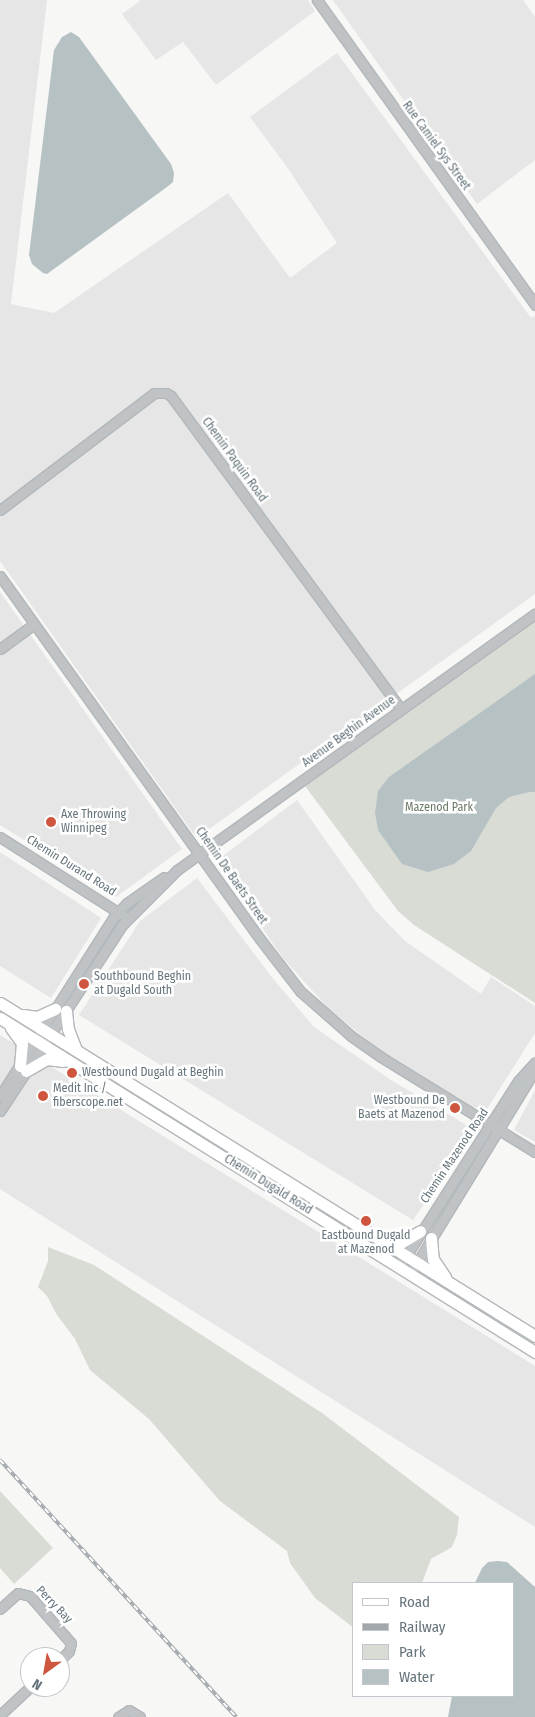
<!DOCTYPE html>
<html>
<head>
<meta charset="utf-8">
<style>
	body { margin:0 }
	#map { position:relative; width:535px; height:1717px; overflow:hidden; background:#f7f7f5; font-family:"Fira Sans Condensed",sans-serif }
	div>[style] { position:absolute }
	.built>* { inset:0; background:#e5e6e5 }
	.green>* { inset:0; background:#d8dcd5 }
	.water>* { inset:0; background:#b6c1c4 }
	.roads { filter:drop-shadow(1px 0 #b3b7ba) drop-shadow(-1px 0 #b3b7ba) drop-shadow(0 1px #b3b7ba) drop-shadow(0 -1px #b3b7ba) }
	.minor>* { height:9px; margin:-4.5px; padding:0 4.5px; transform-origin:4.5px; border-radius:4.5px; background:#bfc3c6 }
	.major>* { height:11px; margin:-5.5px; padding:0 5.5px; transform-origin:5.5px; border-radius:5.5px; background:#fff }
	.rail>* { height:4px; margin-top:-2px; transform-origin:0; background:repeating-linear-gradient(90deg,#fff 0 5.5px,#a1a7ab 0 11px); box-sizing:border-box; border-block:1px solid #a1a7ab }
	.dots>* { width:14px; height:14px; translate:-50% -50%; box-sizing:border-box; border:2px solid #fff; border-radius:50% }
	span { translate:-50% -50%; white-space:nowrap; text-align:center; line-height:1.15; -webkit-text-stroke:5px #fff; paint-order:stroke }
	.street-label { font-size:12px; color:#66747c }
	.park-label { font-size:12px; color:#6d7a68 }
	.poi-label { font-size:12px; color:#66747c }
	.left { translate:0 -50%; text-align:left }
	.right { translate:-100% -50%; text-align:right }
	.legend { position:absolute; left:352px; top:1582px; width:162px; height:115px; box-sizing:border-box; background:#fff; border:1px solid #c2c7cb; margin:0; padding:6px 9px; list-style:none; font-size:15px; color:#66747c }
	.legend li { display:flex; align-items:center; gap:10px; height:25px }
	.legend b { width:25px; border:1px solid #c2c7cb }
	.north { position:absolute; left:20px; top:1647px; width:50px; height:50px; box-sizing:border-box; background:#fff; border:1px solid #c2c7cb; border-radius:50%; rotate:212deg; font-size:14px; font-weight:700; line-height:20px; text-align:center; color:#66747c }
	.north::after { content:''; display:block; margin:auto; width:18px; height:22px; background:#cf563e; clip-path:polygon(50% 0,100% 100%,50% 72%,0 100%) }
</style>
</head>
<body>
<div id="map">
	<div class="built">
		<div style="clip-path:polygon(0 0,47px 0,11px 304px,54px 313px,228px 193px,290px 278px,337px 243px,287px 167px,250px 117px,337px 53px,531px 318px,535px 316px,535px 594px,198px 837px,193px 833px,0 561px)"></div>
		<div style="clip-path:polygon(141px 0,308px 0,315px 11px,216px 85px,183px 42px,156px 60px,122px 14px)"></div>
		<div style="clip-path:polygon(333px 0,523px 0,535px 17px,535px 160px,477px 204px)"></div>
		<div style="clip-path:polygon(0 592px,182px 849px,116px 897px,0 825px)"></div>
		<div style="clip-path:polygon(297px 800px,375px 910px,405px 941px,481px 994px,491px 977px,535px 1006px,535px 1033px,487px 1109px,471px 1107px,383px 1053px,329px 1009px,283px 958px,216px 861px)"></div>
		<div style="clip-path:polygon(0 852px,101px 918px,51px 998px,0 966px)"></div>
		<div style="clip-path:polygon(197px 878px,274px 980px,314px 1027px,391px 1080px,468px 1126px,469px 1139px,413px 1220px,79px 1015px,140px 921px)"></div>
		<div style="clip-path:polygon(0 1035px,535px 1366px,535px 1527px,0 1189px)"></div>
		<div style="clip-path:polygon(535px 1090px,535px 1142px,514px 1130px)"></div>
	</div>
	<div class="green">
		<div style="clip-path:polygon(535px 621px,535px 1003px,414px 925px,398px 911px,305px 786px)"></div>
		<div style="clip-path:polygon(48px 1247px,94px 1265px,322px 1413px,459px 1517px,457px 1535px,452px 1547px,431px 1559px,422px 1583px,354px 1583px,354px 1628px,315px 1598px,290px 1563px,287px 1551px,220px 1501px,149px 1419px,90px 1370px,75px 1339px,57px 1315px,47px 1296px,38px 1287px,48px 1261px)"></div>
		<div style="clip-path:polygon(0 1491px,53px 1548px,14px 1584px,0 1568px)"></div>
	</div>
	<div class="water">
		<div style="clip-path:polygon(71px 32px,79px 37px,171px 164px,174px 173px,173px 182px,167px 187px,47px 274px,43px 273px,32px 264px,29px 255px,54px 50px,62px 37px)"></div>
		<div style="clip-path:polygon(535px 674px,535px 792px,529px 792px,509px 797px,496px 808px,471px 851px,454px 864px,428px 872px,402px 864px,378px 830px,375px 813px,378px 791px,389px 777px)"></div>
		<div style="clip-path:polygon(498px 1561px,507px 1562px,535px 1587px,535px 1717px,448px 1717px,452px 1696px,514px 1696px,514px 1583px,475px 1583px,482px 1568px,488px 1562px)"></div>
	</div>
	<div class="roads">
		<div class="minor">
			<div style="left:317px;top:0;width:375px;rotate:54.4deg"></div>
			<div style="left:0;top:510px;width:193px;rotate:-37.2deg"></div>
			<div style="left:154px;top:393px;width:12px"></div>
			<div style="left:166px;top:393px;width:6px;rotate:31deg"></div>
			<div style="left:171px;top:396px;width:388px;rotate:53.7deg"></div>
			<div style="left:0;top:576px;width:447px;rotate:54.4deg"></div>
			<div style="left:260px;top:939px;width:66px;rotate:52.4deg"></div>
			<div style="left:300px;top:991px;width:68px;rotate:41.4deg"></div>
			<div style="left:351px;top:1036px;width:37px;rotate:35deg"></div>
			<div style="left:381px;top:1057px;width:181px;rotate:31.7deg"></div>
			<div style="left:0;top:649px;width:42px;rotate:-36.3deg"></div>
			<div style="left:0;top:837px;width:147px;rotate:32.5deg"></div>
			<div style="left:0;top:1096px;width:211px;rotate:-57.6deg"></div>
			<div style="left:113px;top:918px;width:21px;rotate:-47deg"></div>
			<div style="left:127px;top:903px;width:45px;rotate:-35.1deg"></div>
			<div style="left:0;top:1111px;width:222px;rotate:-56.7deg"></div>
			<div style="left:122px;top:925px;width:78px;rotate:-45deg"></div>
			<div style="left:177px;top:870px;width:440px;rotate:-35.6deg"></div>
			<div style="left:399px;top:1267px;width:221px;rotate:-57.4deg"></div>
			<div style="left:518px;top:1081px;width:25px;rotate:-48deg"></div>
			<div style="left:410px;top:1274px;width:239px;rotate:-58.5deg"></div>
			<div style="left:0;top:1609px;width:24px;rotate:-42deg"></div>
			<div style="left:18px;top:1593px;width:12px;rotate:14deg"></div>
			<div style="left:30px;top:1596px;width:62px;rotate:48.9deg"></div>
			<div style="left:71px;top:1643px;width:8px;rotate:104deg"></div>
			<div style="left:69px;top:1651px;width:13px;rotate:135deg"></div>
			<div style="left:0;top:1715px;width:41px;rotate:-43deg"></div>
			<div style="left:118px;top:1717px;width:13px;rotate:-32deg"></div>
			<div style="left:129px;top:1710px;width:13px;rotate:32deg"></div>
		</div>
		<div class="major">
			<div style="left:0;top:1003px;width:630px;rotate:31.9deg"></div>
			<div style="left:66px;top:1011px;width:18px;rotate:84deg"></div>
			<div style="left:68px;top:1029px;width:22px;rotate:69deg"></div>
			<div style="left:23px;top:1015px;width:14px;rotate:8deg"></div>
			<div style="left:37px;top:1017px;width:20px;rotate:-24deg"></div>
			<div style="left:0;top:1018px;width:631px;rotate:31.98deg"></div>
			<div style="left:11px;top:1028px;width:19px;rotate:54deg"></div>
			<div style="left:22px;top:1043px;width:23px;rotate:95deg"></div>
			<div style="left:26px;top:1071px;width:24px;rotate:-30deg"></div>
			<div style="left:47px;top:1059px;width:16px;rotate:7deg"></div>
			<div style="left:431px;top:1238px;width:21px;rotate:85deg"></div>
			<div style="left:433px;top:1259px;width:22px;rotate:56deg"></div>
			<div style="left:385px;top:1242px;width:17px"></div>
			<div style="left:402px;top:1242px;width:21px;rotate:-31deg"></div>
		</div>
	</div>
	<div class="rail">
		<div style="left:0;top:1460px;width:349px;rotate:47.4deg"></div>
	</div>
	<div class="dots">
		<div style="left:51px;top:822px;background:#cf563e"></div>
		<div style="left:84px;top:984px;background:#cf563e"></div>
		<div style="left:72px;top:1073px;background:#cf563e"></div>
		<div style="left:43px;top:1096px;background:#cf563e"></div>
		<div style="left:455px;top:1108px;background:#cf563e"></div>
		<div style="left:366px;top:1221px;background:#cf563e"></div>
	</div>
	<div class="street-label">
		<span style="left:436px;top:146px;rotate:54deg">Rue Camiel Sys Street</span>
		<span style="left:234px;top:460px;rotate:54deg">Chemin Paquin Road</span>
		<span style="left:349px;top:732px;rotate:-36deg">Avenue Beghin Avenue</span>
		<span style="left:71px;top:866px;rotate:32deg">Chemin Durand Road</span>
		<span style="left:231px;top:876px;rotate:55deg">Chemin De Baets Street</span>
		<span style="left:455px;top:1156px;rotate:-56deg">Chemin Mazenod Road</span>
		<span style="left:268px;top:1185px;rotate:32deg">Chemin Dugald Road</span>
		<span style="left:54px;top:1605px;rotate:46deg">Perry Bay</span>
	</div>
	<div class="park-label">
		<span style="left:439px;top:808px">Mazenod Park</span>
	</div>
	<div class="poi-label">
		<span class="left" style="left:61px;top:822px">Axe Throwing<br>Winnipeg</span>
		<span class="left" style="left:94px;top:984px">Southbound Beghin<br>at Dugald South</span>
		<span class="left" style="left:82px;top:1073px">Westbound Dugald at Beghin</span>
		<span class="left" style="left:53px;top:1096px">Medit Inc /<br>fiberscope.net</span>
		<span class="right" style="left:445px;top:1108px">Westbound De<br>Baets at Mazenod</span>
		<span style="left:366px;top:1243px">Eastbound Dugald<br>at Mazenod</span>
	</div>
	<ul class="legend">
	<li><b style="height:6px;background:#fff"></b>Road</li>
	<li><b style="height:6px;background:#a1a7ab"></b>Railway</li>
	<li><b style="height:14px;background:#d8dcd5"></b>Park</li>
	<li><b style="height:14px;background:#b6c1c4"></b>Water</li>
	</ul>
	<div class="north">N</div>
</div>
</body>
</html>
